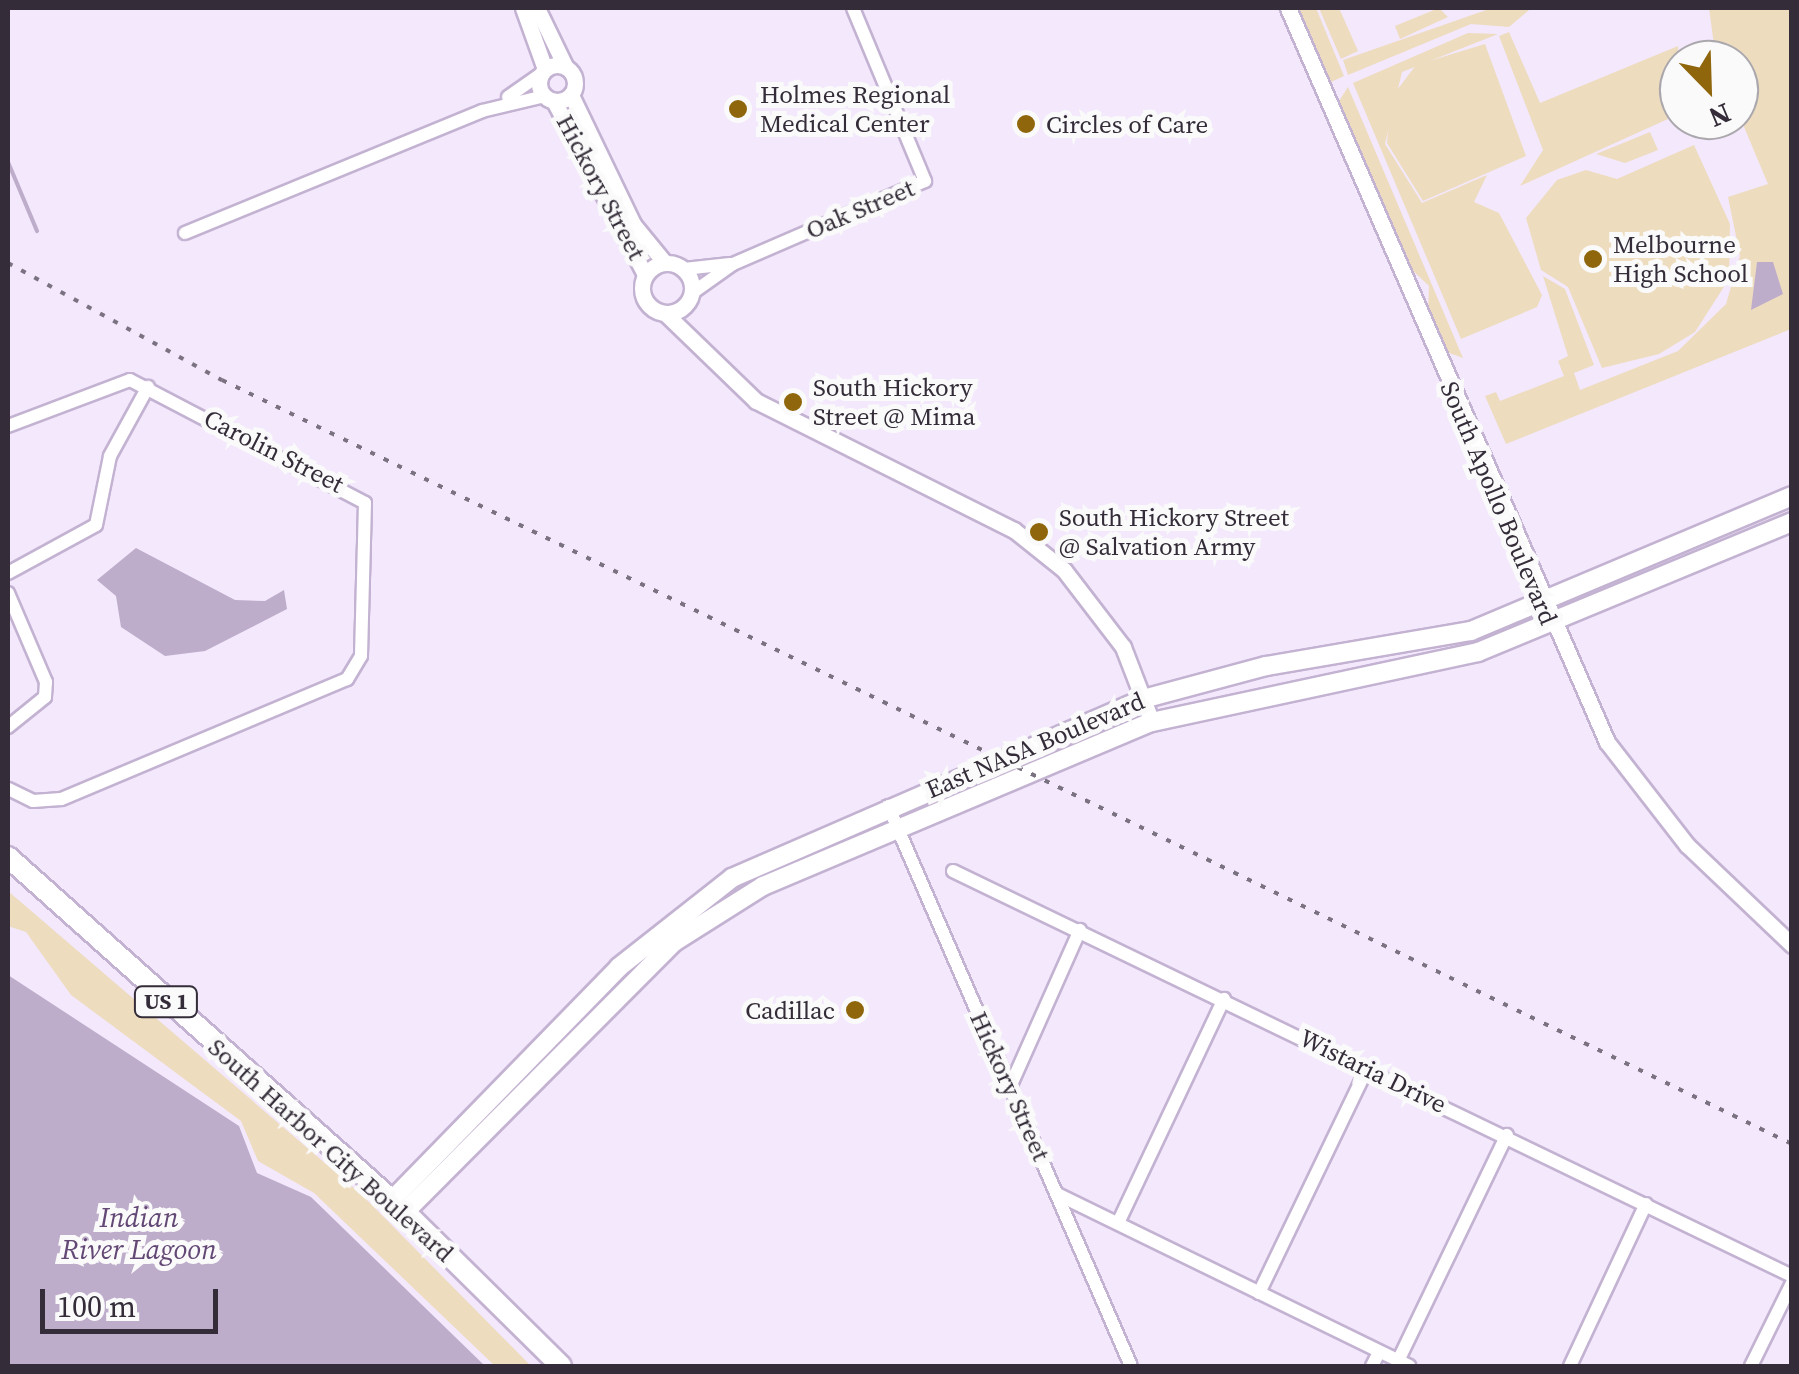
<!DOCTYPE html>
<html>
<head>
<meta charset="utf-8">
<style>
	body { margin:0 }
	#map { position:relative; width:1799px; height:1374px; overflow:hidden; background:#f3e8fc; font-family:"Source Serif 4",serif }
	div>[style] { position:absolute }
	.green>* { inset:0; background:#eedcbf }
	.water>* { inset:0; background:#beaccb }
	.stream>* { height:4px; margin:-2px; padding:0 2px; transform-origin:2px; border-radius:2px; background:#beaccb }
	.roads { filter:drop-shadow(2px 0 #c3b2d1) drop-shadow(-2px 0 #c3b2d1) drop-shadow(0 2px #c3b2d1) drop-shadow(0 -2px #c3b2d1) }
	.minor>* { height:12px; margin:-6px; padding:0 6px; transform-origin:6px; border-radius:6px; background:#fff }
	.tertiary>* { height:15px; margin:-7.5px; padding:0 7.5px; transform-origin:7.5px; border-radius:7.5px; background:#fff }
	.tertiary>.ring { margin:-7.5px; padding:0; box-sizing:content-box; background:none; border:15px solid #fff; border-radius:50% }
	.secondary>* { height:18px; margin:-9px; padding:0 9px; transform-origin:9px; border-radius:9px; background:#fff }
	.primary>* { height:20px; margin:-10px; padding:0 10px; transform-origin:10px; border-radius:10px; background:#fff }
	.rail>* { height:4px; margin-top:-2px; transform-origin:0; background:repeating-linear-gradient(90deg,#7a7281 0 5px,transparent 0 15px) }
	.dots>* { width:28px; height:28px; translate:-50% -50%; box-sizing:border-box; border:5px solid #fafafa; border-radius:50% }
	span { translate:-50% -50%; white-space:nowrap; text-align:center; line-height:1.15; -webkit-text-stroke:10px #fafafa; paint-order:stroke }
	.shield-label span { padding:2px 8px; background:#fafafa; border:2px solid; border-radius:8px; -webkit-text-stroke-width:0 }
	.shield-label { font-size:22px; color:#342d39; font-weight:700 }
	.poi-label { font-size:25px; color:#342d39 }
	.left { translate:0 -50%; text-align:left }
	.right { translate:-100% -50%; text-align:right }
	.street-label { font-size:25px; color:#342d39 }
	.water-label { font-size:28px; color:#634875; font-style:italic }
	.frame { position:absolute; inset:0; border:10px solid #342d39; pointer-events:none }
	.north { position:absolute; left:1659px; top:40px; width:100px; height:100px; box-sizing:border-box; background:#fafafa; border:2px solid #aba8ad; border-radius:50%; rotate:157deg; font-size:28px; font-weight:700; line-height:40px; text-align:center; color:#342d39 }
	.north::after { content:''; display:block; margin:auto; width:35px; height:45px; background:#8f660c; clip-path:polygon(50% 0,100% 100%,50% 72%,0 100%) }
	.scale { position:absolute; left:40px; top:1289px; width:178px; height:45px; box-sizing:border-box; border:5px solid #342d39; border-top:0; padding-left:12px; font-size:30px; line-height:35px; white-space:nowrap; color:#342d39; -webkit-text-stroke:8px #fafafa; paint-order:stroke }
</style>
</head>
<body>
<div id="map">
	<div class="green">
		<div style="clip-path:polygon(1298px 8px,1316px 8px,1344px 76px,1329px 83px)"></div>
		<div style="clip-path:polygon(1319px 8px,1339px 8px,1358px 51px,1341px 59px)"></div>
		<div style="clip-path:polygon(1439px 8px,1448px 17px,1400px 39px,1395px 26px)"></div>
		<div style="clip-path:polygon(1492px 8px,1529px 10px,1509px 27px,1471px 24px,1348px 75px,1343px 60px)"></div>
		<div style="clip-path:polygon(1709px 8px,1791px 8px,1791px 329px,1506px 444px,1485px 396px,1496px 392px,1500px 401px,1564px 376px,1558px 361px,1568px 356px,1543px 276px,1565px 289px,1594px 365px,1574px 373px,1580px 390px,1678px 351px,1726px 304px,1740px 256px,1728px 197px,1768px 184px,1739px 115px,1739px 60px,1716px 60px)"></div>
		<div style="clip-path:polygon(1509px 32px,1540px 103px,1678px 46px,1679px 114px,1520px 186px,1543px 150px,1499px 36px)"></div>
		<div style="clip-path:polygon(1468px 33px,1498px 34px,1402px 72px,1385px 144px,1422px 203px,1487px 175px,1474px 202px,1499px 213px,1542px 295px,1537px 307px,1461px 339px,1353px 83px)"></div>
		<div style="clip-path:polygon(1485px 44px,1526px 156px,1423px 201px,1387px 143px,1391px 98px,1416px 65px)"></div>
		<div style="clip-path:polygon(1348px 87px,1463px 358px,1444px 351px,1428px 314px,1429px 286px,1408px 266px,1337px 104px)"></div>
		<div style="clip-path:polygon(1650px 132px,1658px 150px,1625px 163px,1596px 154px)"></div>
		<div style="clip-path:polygon(1694px 145px,1730px 224px,1729px 279px,1695px 332px,1659px 354px,1602px 368px,1568px 287px,1541px 270px,1526px 218px,1557px 180px,1586px 170px,1617px 179px)"></div>
		<div style="clip-path:polygon(8px 891px,361px 1194px,531px 1366px,495px 1366px,314px 1193px,258px 1161px,241px 1121px,71px 995px,26px 932px,8px 926px)"></div>
	</div>
	<div class="water">
		<div style="clip-path:polygon(1757px 262px,1773px 262px,1783px 294px,1751px 310px)"></div>
		<div style="clip-path:polygon(136px 548px,235px 600px,265px 601px,284px 590px,287px 609px,205px 651px,165px 656px,121px 627px,116px 596px,97px 580px)"></div>
		<div style="clip-path:polygon(8px 975px,239px 1126px,257px 1173px,311px 1197px,485px 1366px,8px 1366px)"></div>
	</div>
	<div class="stream">
		<div style="left:8px;top:162px;width:75px;rotate:67.2deg"></div>
	</div>
	<div class="roads">
		<div class="minor">
			<div style="left:508px;top:97px;width:39px;rotate:-35deg"></div>
			<div style="left:185px;top:233px;width:321px;rotate:-22.3deg"></div>
			<div style="left:482px;top:111px;width:65px;rotate:-13.4deg"></div>
			<div style="left:684px;top:269px;width:46px;rotate:-6.2deg"></div>
			<div style="left:692px;top:293px;width:50px;rotate:-35.3deg"></div>
			<div style="left:733px;top:264px;width:209px;rotate:-23.4deg"></div>
			<div style="left:925px;top:181px;width:187px;rotate:-112.6deg"></div>
			<div style="left:8px;top:426px;width:130px;rotate:-20.7deg"></div>
			<div style="left:130px;top:380px;width:265px;rotate:27.6deg"></div>
			<div style="left:365px;top:503px;width:153px;rotate:91.5deg"></div>
			<div style="left:361px;top:656px;width:27px;rotate:121deg"></div>
			<div style="left:347px;top:679px;width:310px;rotate:157.2deg"></div>
			<div style="left:61px;top:799px;width:28px;rotate:176deg"></div>
			<div style="left:33px;top:801px;width:28px;rotate:-154deg"></div>
			<div style="left:8px;top:573px;width:100px;rotate:-28.6deg"></div>
			<div style="left:96px;top:525px;width:70px;rotate:-78.5deg"></div>
			<div style="left:110px;top:456px;width:79px;rotate:-61.2deg"></div>
			<div style="left:8px;top:593px;width:97px;rotate:66.9deg"></div>
			<div style="left:46px;top:682px;width:15px;rotate:94deg"></div>
			<div style="left:45px;top:697px;width:48px;rotate:141deg"></div>
			<div style="left:888px;top:806px;width:610px;rotate:66.54deg"></div>
			<div style="left:953px;top:871px;width:932px;rotate:25.77deg"></div>
			<div style="left:1010px;top:1087px;width:172px;rotate:-66deg"></div>
			<div style="left:1057px;top:1194px;width:392px;rotate:26deg"></div>
			<div style="left:1118px;top:1223px;width:248px;rotate:-64.7deg"></div>
			<div style="left:1259px;top:1293px;width:249px;rotate:-64.3deg"></div>
			<div style="left:1398px;top:1361px;width:251px;rotate:-64.3deg"></div>
			<div style="left:1372px;top:1366px;width:16px;rotate:-63deg"></div>
			<div style="left:1570px;top:1366px;width:179px;rotate:-64.9deg"></div>
			<div style="left:1751px;top:1366px;width:93px;rotate:-63.7deg"></div>
		</div>
		<div class="tertiary">
			<div style="left:523px;top:8px;width:65px;rotate:70.2deg"></div>
			<div style="left:537px;top:8px;width:64px;rotate:64.2deg"></div>
			<div style="left:1288px;top:8px;width:800px;rotate:66.51deg"></div>
			<div style="left:1607px;top:742px;width:130px;rotate:52.2deg"></div>
			<div style="left:1687px;top:845px;width:145px;rotate:43.6deg"></div>
			<div class="ring" style="left:539px;top:65px;width:21px;height:21px"></div>
			<div style="left:571px;top:95px;width:143px;rotate:64.3deg"></div>
			<div style="left:633px;top:224px;width:50px;rotate:50.6deg"></div>
			<div style="left:554px;top:101px;width:195px;rotate:62.3deg"></div>
			<div class="ring" style="left:642px;top:263px;width:35px;height:35px"></div>
			<div style="left:666px;top:314px;width:125px;rotate:44deg"></div>
			<div style="left:756px;top:401px;width:288px;rotate:26.6deg"></div>
			<div style="left:1014px;top:530px;width:64px;rotate:38.7deg"></div>
			<div style="left:1064px;top:570px;width:97px;rotate:52.5deg"></div>
			<div style="left:1123px;top:647px;width:80px;rotate:68.9deg"></div>
		</div>
		<div class="secondary">
			<div style="left:392px;top:1200px;width:325px;rotate:-45.7deg"></div>
			<div style="left:619px;top:967px;width:144px;rotate:-38.2deg"></div>
			<div style="left:732px;top:878px;width:448px;rotate:-23.5deg"></div>
			<div style="left:1143px;top:699px;width:127px;rotate:-15deg"></div>
			<div style="left:1266px;top:666px;width:208px;rotate:-9.7deg"></div>
			<div style="left:1471px;top:631px;width:348px;rotate:-22.8deg"></div>
			<div style="left:405px;top:1212px;width:381px;rotate:-45.1deg"></div>
			<div style="left:674px;top:942px;width:105px;rotate:-32.2deg"></div>
			<div style="left:763px;top:886px;width:422px;rotate:-22.9deg"></div>
			<div style="left:1152px;top:722px;width:333px;rotate:-12.1deg"></div>
			<div style="left:1478px;top:652px;width:340px;rotate:-22.5deg"></div>
		</div>
		<div class="primary">
			<div style="left:8px;top:857px;width:533px;rotate:41.8deg"></div>
			<div style="left:405px;top:1212px;width:219px;rotate:44.6deg"></div>
		</div>
	</div>
	<div class="rail">
		<div style="left:8px;top:263px;width:244px;rotate:28.7deg"></div>
		<div style="left:222px;top:380px;width:1746px;rotate:25.95deg"></div>
	</div>
	<div class="dots">
		<div style="left:738px;top:109px;background:#8f660c"></div>
		<div style="left:1026px;top:124px;background:#8f660c"></div>
		<div style="left:1593px;top:259px;background:#8f660c"></div>
		<div style="left:793px;top:402px;background:#8f660c"></div>
		<div style="left:1039px;top:532px;background:#8f660c"></div>
		<div style="left:855px;top:1010px;background:#8f660c"></div>
	</div>
	<div class="shield-label">
		<span style="left:166px;top:1002px">US 1</span>
	</div>
	<div class="poi-label">
		<span class="left" style="left:760px;top:109px">Holmes Regional<br>Medical Center</span>
		<span class="left" style="left:1046px;top:124px">Circles of Care</span>
		<span class="left" style="left:1613px;top:259px">Melbourne<br>High School</span>
		<span class="left" style="left:813px;top:402px">South Hickory<br>Street @ Mima</span>
		<span class="left" style="left:1059px;top:532px">South Hickory Street<br>@ Salvation Army</span>
		<span class="right" style="left:835px;top:1010px">Cadillac</span>
	</div>
	<div class="street-label">
		<span style="left:601px;top:187px;rotate:62deg">Hickory Street</span>
		<span style="left:860px;top:209px;rotate:-23deg">Oak Street</span>
		<span style="left:274px;top:451px;rotate:27deg">Carolin Street</span>
		<span style="left:1499px;top:503px;rotate:67deg">South Apollo Boulevard</span>
		<span style="left:1035px;top:745px;rotate:-23deg">East NASA Boulevard</span>
		<span style="left:1373px;top:1071px;rotate:26deg">Wistaria Drive</span>
		<span style="left:1010px;top:1086px;rotate:66deg">Hickory Street</span>
		<span style="left:331px;top:1150px;rotate:42deg">South Harbor City Boulevard</span>
	</div>
	<div class="water-label">
		<span style="left:139px;top:1233px">Indian<br>River Lagoon</span>
	</div>
	<div class="frame"></div>
	<div class="north">N</div>
	<div class="scale">100 m</div>
</div>
</body>
</html>
